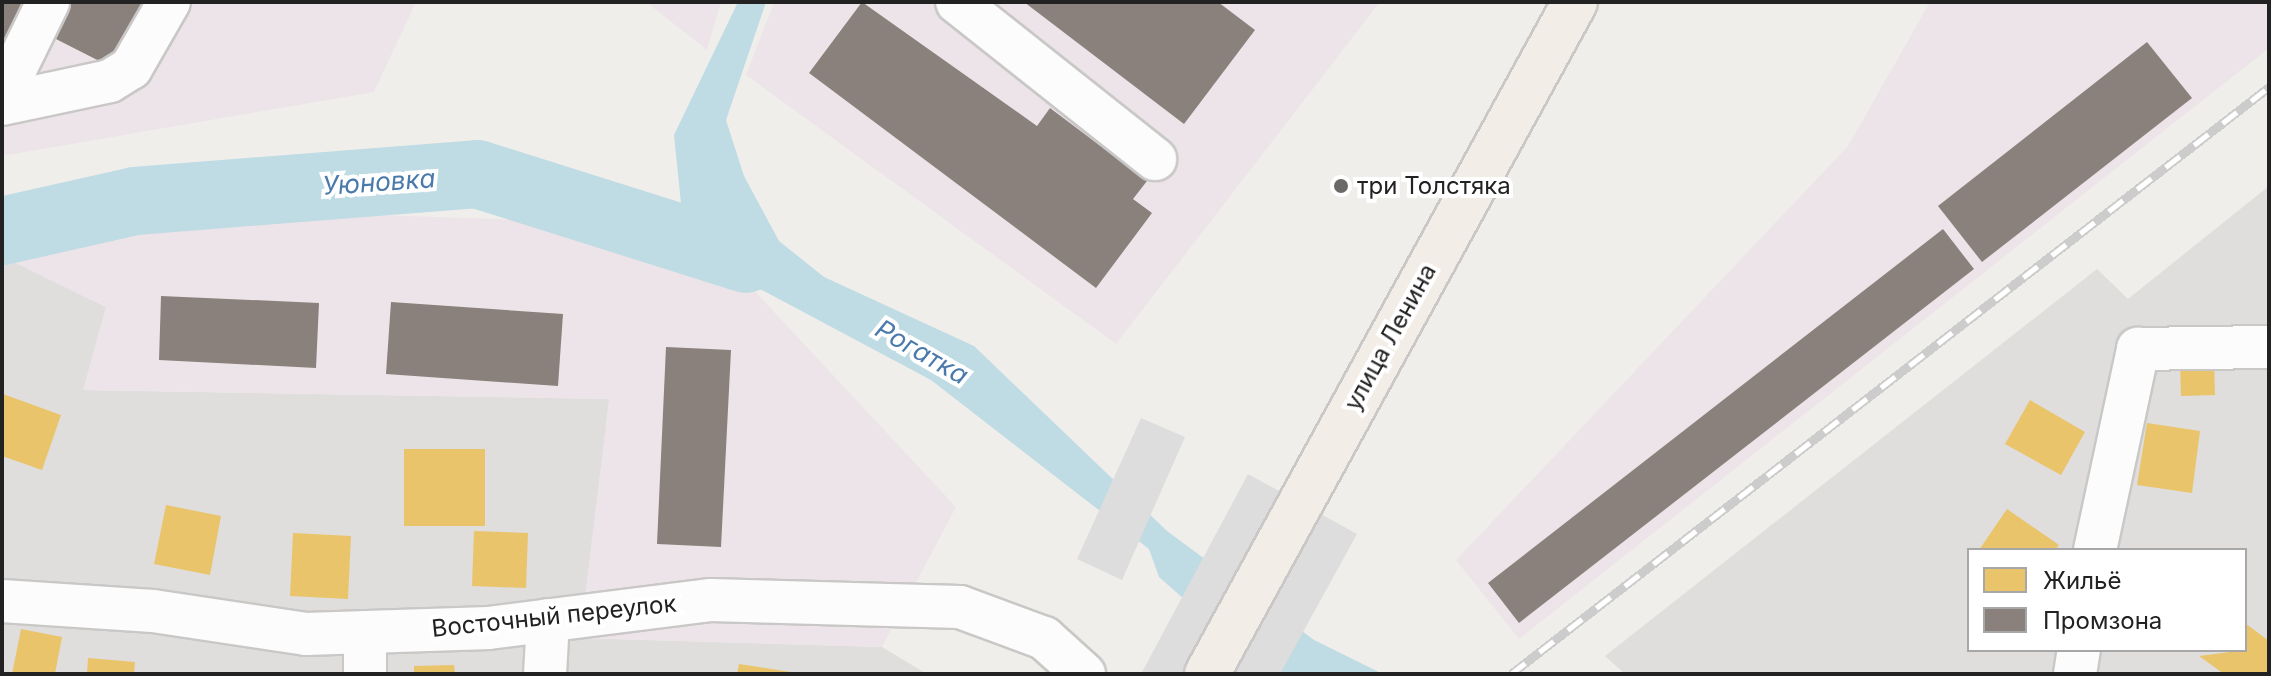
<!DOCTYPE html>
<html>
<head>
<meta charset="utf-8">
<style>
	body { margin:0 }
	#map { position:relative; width:2271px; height:676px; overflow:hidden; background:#f0eeeb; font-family:Inter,sans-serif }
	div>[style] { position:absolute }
	.residential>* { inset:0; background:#dfdedc }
	.industrial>* { inset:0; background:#ede4e9 }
	.water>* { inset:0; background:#bfdbe3 }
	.pier>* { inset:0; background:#dedddd }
	.homes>* { inset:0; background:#e9c46a }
	.industry>* { inset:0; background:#8a817c }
	.river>* { height:68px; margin:-34px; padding:0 34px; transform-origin:34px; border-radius:34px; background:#bfdbe3 }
	.roads { filter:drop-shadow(2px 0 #c9c8c7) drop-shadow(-2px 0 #c9c8c7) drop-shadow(0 2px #c9c8c7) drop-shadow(0 -2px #c9c8c7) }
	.minor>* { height:42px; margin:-21px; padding:0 21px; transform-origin:21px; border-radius:21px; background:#fdfcfc }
	.major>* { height:44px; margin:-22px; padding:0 22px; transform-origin:22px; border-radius:22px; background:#f3ede7 }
	.rail>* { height:9px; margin-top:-4.5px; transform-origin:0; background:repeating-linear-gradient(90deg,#fff 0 18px,#ccc 0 36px); box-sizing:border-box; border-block:2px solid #ccc }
	.dots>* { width:22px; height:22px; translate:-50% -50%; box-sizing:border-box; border:4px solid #fff; border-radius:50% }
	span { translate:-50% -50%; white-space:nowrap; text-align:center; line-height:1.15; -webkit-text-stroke:8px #fff; paint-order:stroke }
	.poi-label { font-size:24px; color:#222 }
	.left { translate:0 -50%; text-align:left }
	.street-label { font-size:24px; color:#222 }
	.water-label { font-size:26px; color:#4a7aab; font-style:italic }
	.frame { position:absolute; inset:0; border:4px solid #222; pointer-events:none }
	.legend { position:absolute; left:1967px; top:548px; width:280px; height:104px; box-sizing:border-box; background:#fff; border:2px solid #a7a7a7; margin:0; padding:10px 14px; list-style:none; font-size:24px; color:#222 }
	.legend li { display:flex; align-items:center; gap:16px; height:40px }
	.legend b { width:40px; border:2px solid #a7a7a7 }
</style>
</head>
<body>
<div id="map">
	<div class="residential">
		<div style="clip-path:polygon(evenodd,2269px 186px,2269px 674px,1625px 674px,1605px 656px,2097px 269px,2128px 299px,2269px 186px,1969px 550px,2245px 550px,2245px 650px,1969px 650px,1969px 550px)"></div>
		<div style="clip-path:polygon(2px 256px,106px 307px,84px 390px,610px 399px,580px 638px,882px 647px,927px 674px,2px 674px)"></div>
	</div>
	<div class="industrial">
		<div style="clip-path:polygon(2px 2px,416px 2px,374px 92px,2px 156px)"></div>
		<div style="clip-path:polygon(646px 2px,721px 2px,707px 50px)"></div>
		<div style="clip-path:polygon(774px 2px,1380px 2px,1116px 344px,746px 75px)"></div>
		<div style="clip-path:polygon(1930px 2px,2269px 2px,2269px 48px,1519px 639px,1456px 560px,1848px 146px)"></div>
		<div style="clip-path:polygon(142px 207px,558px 221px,736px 271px,956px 507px,882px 647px,580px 638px,609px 399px,83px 390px,106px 307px,2px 256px)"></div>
	</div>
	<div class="water">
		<div style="clip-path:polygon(738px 2px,766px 2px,726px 120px,744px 176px,779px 241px,824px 277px,974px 346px,1167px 531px,1314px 640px,1383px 674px,1269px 674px,1159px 577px,1149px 549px,931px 380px,711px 263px,682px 213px,674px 135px)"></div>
	</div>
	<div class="pier">
		<div style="clip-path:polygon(1141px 418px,1185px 437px,1122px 580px,1077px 559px)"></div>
		<div style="clip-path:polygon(1248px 474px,1357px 534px,1280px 674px,1141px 674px)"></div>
	</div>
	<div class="homes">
		<div style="clip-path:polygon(2214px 361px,2215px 395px,2181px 396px,2180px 362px)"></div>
		<div style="clip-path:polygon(3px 394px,61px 415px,42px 470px,2px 456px)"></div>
		<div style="clip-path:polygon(2030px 400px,2085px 432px,2061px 475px,2005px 444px)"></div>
		<div style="clip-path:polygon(2147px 423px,2200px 431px,2192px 493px,2137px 485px)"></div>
		<div style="clip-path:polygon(404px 449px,485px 449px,485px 526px,404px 526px)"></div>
		<div style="clip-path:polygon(166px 505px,221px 516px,210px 575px,154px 564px)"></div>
		<div style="clip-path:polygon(2007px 509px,2059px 545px,2055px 550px,1979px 550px)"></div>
		<div style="clip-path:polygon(474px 531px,528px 533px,526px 588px,472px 586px)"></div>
		<div style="clip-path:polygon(293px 533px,351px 536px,348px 599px,290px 596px)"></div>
		<div style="clip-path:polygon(2245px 623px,2269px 641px,2269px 674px,2224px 674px,2199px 656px,2245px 650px)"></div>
		<div style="clip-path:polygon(21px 629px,62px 637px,55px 674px,12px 674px)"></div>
		<div style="clip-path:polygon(88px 658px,135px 662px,134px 674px,87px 674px)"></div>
		<div style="clip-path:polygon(739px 664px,791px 672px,791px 674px,737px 674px)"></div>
		<div style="clip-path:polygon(454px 665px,455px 674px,414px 674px,414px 666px)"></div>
	</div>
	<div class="industry">
		<div style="clip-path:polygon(2px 2px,26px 2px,2px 51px)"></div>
		<div style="clip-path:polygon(72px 2px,149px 2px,115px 69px,54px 38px)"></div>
		<div style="clip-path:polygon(862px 2px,1037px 126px,1050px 108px,1147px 181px,1133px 199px,1152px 213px,1096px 288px,809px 73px)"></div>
		<div style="clip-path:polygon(1024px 2px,1218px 2px,1255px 30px,1184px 124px)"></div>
		<div style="clip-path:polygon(2147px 42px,2192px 98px,1982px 262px,1938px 206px)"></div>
		<div style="clip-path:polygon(1943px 229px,1974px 269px,1519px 623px,1488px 583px)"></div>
		<div style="clip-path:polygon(161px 296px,319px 303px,316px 368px,159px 360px)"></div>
		<div style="clip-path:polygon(391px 302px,563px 314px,558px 386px,386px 374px)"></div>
		<div style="clip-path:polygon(666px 347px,731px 350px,721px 547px,657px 544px)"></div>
	</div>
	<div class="river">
		<div style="left:2px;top:231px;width:136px;rotate:-12.7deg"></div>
		<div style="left:135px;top:201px;width:343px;rotate:-4.5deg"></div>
		<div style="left:477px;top:174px;width:282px;rotate:17.5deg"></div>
	</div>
	<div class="roads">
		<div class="minor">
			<div style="left:957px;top:2px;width:253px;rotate:38.4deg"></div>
			<div style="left:2px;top:96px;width:105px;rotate:-63.9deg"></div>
			<div style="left:2px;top:104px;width:110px;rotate:-12deg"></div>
			<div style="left:110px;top:81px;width:25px;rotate:-32deg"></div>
			<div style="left:131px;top:68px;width:76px;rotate:-60.1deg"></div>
			<div style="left:2095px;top:550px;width:206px;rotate:-77.9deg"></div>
			<div style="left:2138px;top:349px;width:131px;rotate:-0.9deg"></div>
			<div style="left:2px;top:601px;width:151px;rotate:3.8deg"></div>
			<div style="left:153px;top:611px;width:155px;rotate:8.5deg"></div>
			<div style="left:306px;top:634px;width:183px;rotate:-1.9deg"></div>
			<div style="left:489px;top:628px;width:224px;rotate:-7.2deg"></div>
			<div style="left:711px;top:600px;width:249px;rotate:1.6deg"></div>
			<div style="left:960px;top:607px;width:90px;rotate:20.3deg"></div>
			<div style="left:1044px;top:638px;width:54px;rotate:42deg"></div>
			<div style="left:365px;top:632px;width:42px;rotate:90deg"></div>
			<div style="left:545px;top:674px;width:54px;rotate:-86.8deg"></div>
			<div style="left:2075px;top:674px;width:24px;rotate:-81deg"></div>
		</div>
		<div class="major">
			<div style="left:1207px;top:674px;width:766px;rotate:-61.29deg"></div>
		</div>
	</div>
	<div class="rail">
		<div style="left:1511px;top:674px;width:959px;rotate:-37.75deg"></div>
	</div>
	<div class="dots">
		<div style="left:1341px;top:186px;background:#6a6968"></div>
	</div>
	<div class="poi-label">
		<span class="left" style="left:1357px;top:186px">три Толстяка</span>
	</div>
	<div class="street-label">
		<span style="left:1390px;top:337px;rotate:-61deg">улица Ленина</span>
		<span style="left:554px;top:616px;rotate:-6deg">Восточный переулок</span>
	</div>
	<div class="water-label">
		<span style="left:379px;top:182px;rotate:-4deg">Уюновка</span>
		<span style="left:922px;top:352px;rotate:30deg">Рогатка</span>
	</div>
	<div class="frame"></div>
	<ul class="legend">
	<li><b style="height:22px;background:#e9c46a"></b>Жильё</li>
	<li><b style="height:22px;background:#8a817c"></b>Промзона</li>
	</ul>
</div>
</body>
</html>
